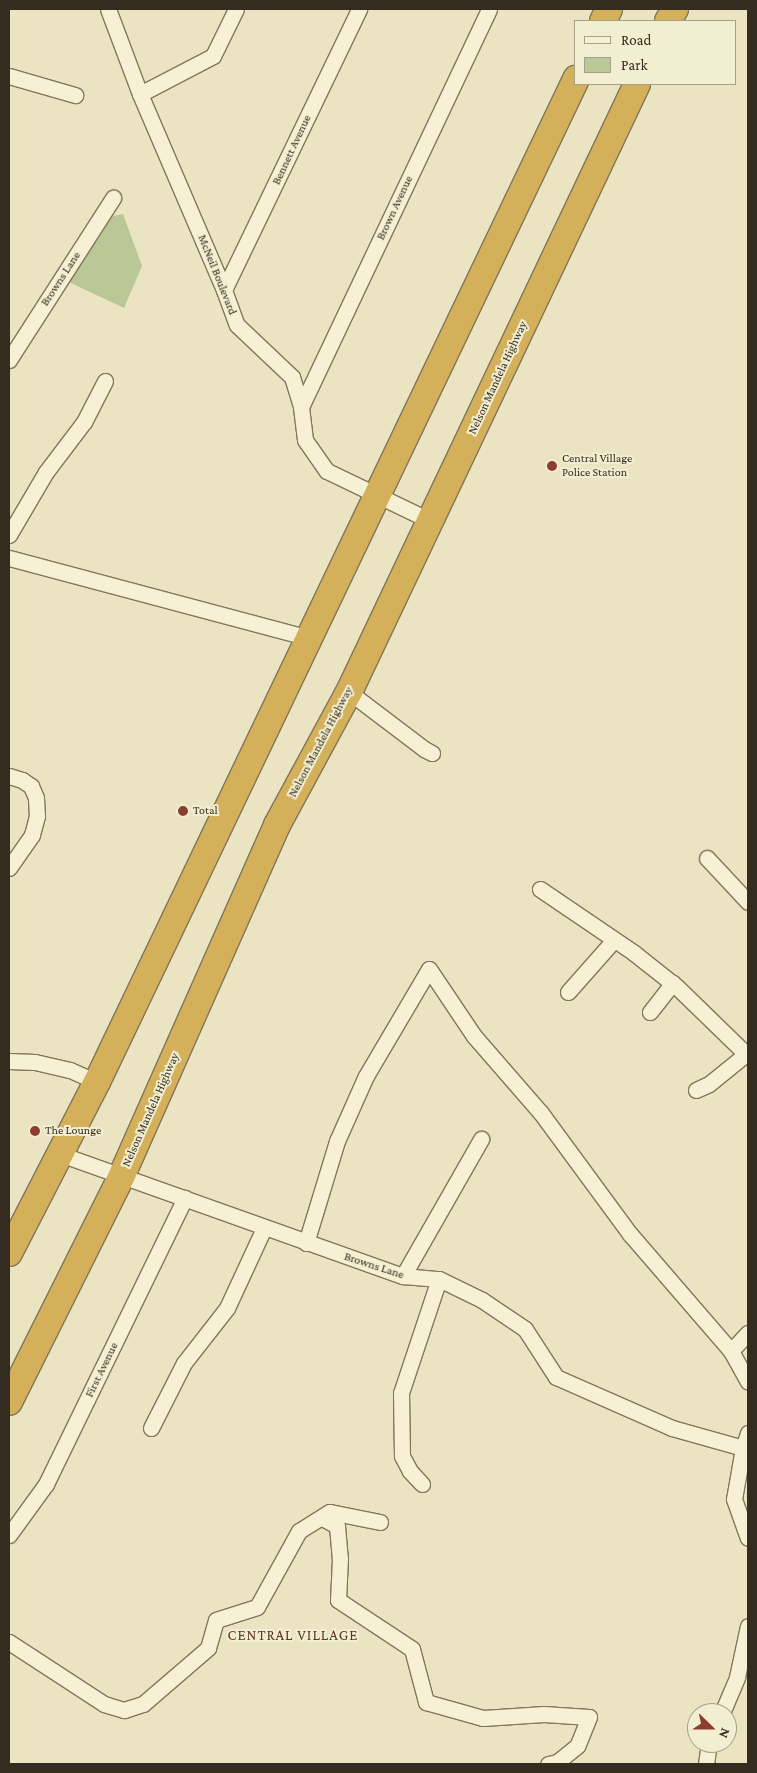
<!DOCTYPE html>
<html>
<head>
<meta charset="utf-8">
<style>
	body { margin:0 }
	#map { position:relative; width:757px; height:1773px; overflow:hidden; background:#eae4c2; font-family:"Crimson Pro",serif }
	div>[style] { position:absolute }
	.green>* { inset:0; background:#bac797 }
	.roads { filter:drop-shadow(1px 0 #83765b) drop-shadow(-1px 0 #83765b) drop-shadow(0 1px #83765b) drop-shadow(0 -1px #83765b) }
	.street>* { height:15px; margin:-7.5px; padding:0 7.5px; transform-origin:7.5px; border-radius:7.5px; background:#f6f1d5 }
	.highway>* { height:26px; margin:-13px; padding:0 13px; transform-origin:13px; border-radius:13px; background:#d3b059 }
	.dots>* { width:14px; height:14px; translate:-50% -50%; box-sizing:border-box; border:2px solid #f2eed1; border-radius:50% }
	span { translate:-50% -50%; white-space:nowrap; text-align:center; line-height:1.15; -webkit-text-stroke:4px #f2eed1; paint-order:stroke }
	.street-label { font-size:12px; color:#342c1e }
	.poi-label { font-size:12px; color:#342c1e }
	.left { translate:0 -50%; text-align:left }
	.quarter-label { font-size:15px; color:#5d3621; letter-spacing:1px }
	.frame { position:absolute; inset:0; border:10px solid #342c1e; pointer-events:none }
	.legend { position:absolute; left:574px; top:20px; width:162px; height:65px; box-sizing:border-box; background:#f2eed1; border:1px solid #a6a089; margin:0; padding:6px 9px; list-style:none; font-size:15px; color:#342c1e }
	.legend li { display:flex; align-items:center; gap:10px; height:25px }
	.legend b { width:25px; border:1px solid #a6a089 }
	.north { position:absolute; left:687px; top:1703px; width:50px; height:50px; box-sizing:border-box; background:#f2eed1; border:1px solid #a6a089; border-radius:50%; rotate:112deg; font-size:14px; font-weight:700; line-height:20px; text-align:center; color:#342c1e }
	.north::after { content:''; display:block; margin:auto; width:18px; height:22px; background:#8d3d30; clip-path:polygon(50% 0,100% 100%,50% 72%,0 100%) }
</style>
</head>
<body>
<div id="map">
	<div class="green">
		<div style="clip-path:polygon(123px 214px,142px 266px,124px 308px,58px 277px,94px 220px)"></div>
	</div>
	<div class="roads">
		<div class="street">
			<div style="left:108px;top:9px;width:91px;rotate:69.4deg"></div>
			<div style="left:140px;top:94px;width:213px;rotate:66.8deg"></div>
			<div style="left:224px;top:290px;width:37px;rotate:70deg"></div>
			<div style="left:237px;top:325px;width:76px;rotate:43.4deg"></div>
			<div style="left:292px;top:377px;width:31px;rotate:73deg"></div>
			<div style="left:301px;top:407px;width:33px;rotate:83deg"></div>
			<div style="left:305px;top:440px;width:38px;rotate:55deg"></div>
			<div style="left:327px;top:471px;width:115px;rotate:25.7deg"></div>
			<div style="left:9px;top:76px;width:69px;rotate:16.1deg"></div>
			<div style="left:140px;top:94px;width:82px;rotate:-27.5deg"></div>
			<div style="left:213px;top:56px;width:52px;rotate:-63.9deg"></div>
			<div style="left:224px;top:290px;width:312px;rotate:-64.3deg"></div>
			<div style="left:9px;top:360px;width:193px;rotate:-57.3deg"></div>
			<div style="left:301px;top:407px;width:440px;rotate:-64.7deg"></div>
			<div style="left:9px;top:535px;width:73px;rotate:-59.6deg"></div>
			<div style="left:46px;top:472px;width:63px;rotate:-52.8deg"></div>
			<div style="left:84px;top:422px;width:46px;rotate:-62.9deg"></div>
			<div style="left:9px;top:558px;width:310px;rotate:14.9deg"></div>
			<div style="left:349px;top:692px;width:94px;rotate:37.2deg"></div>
			<div style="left:424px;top:749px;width:9px;rotate:27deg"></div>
			<div style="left:9px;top:776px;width:14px;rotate:17deg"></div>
			<div style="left:22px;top:780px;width:11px;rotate:34deg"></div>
			<div style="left:31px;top:786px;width:13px;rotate:67deg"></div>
			<div style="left:36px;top:798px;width:18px;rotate:87deg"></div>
			<div style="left:37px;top:816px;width:20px;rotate:105deg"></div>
			<div style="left:32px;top:835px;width:40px;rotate:124.9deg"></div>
			<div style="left:707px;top:858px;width:60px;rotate:47deg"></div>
			<div style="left:540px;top:889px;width:114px;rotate:34.2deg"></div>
			<div style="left:634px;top:953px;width:55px;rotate:38.3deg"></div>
			<div style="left:677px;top:987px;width:96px;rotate:44.2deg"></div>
			<div style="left:746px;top:1054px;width:2px;rotate:-27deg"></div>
			<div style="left:568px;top:992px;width:69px;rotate:-48.5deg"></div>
			<div style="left:650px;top:1012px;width:37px;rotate:-52deg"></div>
			<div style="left:9px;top:1061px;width:26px;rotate:2deg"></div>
			<div style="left:35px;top:1062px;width:36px;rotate:13deg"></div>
			<div style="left:70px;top:1070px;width:30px;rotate:24deg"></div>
			<div style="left:696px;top:1090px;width:14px;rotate:-25deg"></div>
			<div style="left:709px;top:1084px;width:48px;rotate:-39deg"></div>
			<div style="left:60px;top:1154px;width:364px;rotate:19.6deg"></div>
			<div style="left:403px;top:1276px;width:36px;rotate:5deg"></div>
			<div style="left:439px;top:1279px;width:48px;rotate:26deg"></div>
			<div style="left:482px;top:1300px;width:52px;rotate:34deg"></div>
			<div style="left:525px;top:1329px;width:57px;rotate:57.1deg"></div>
			<div style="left:556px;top:1377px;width:127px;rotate:23.7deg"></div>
			<div style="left:672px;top:1428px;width:74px;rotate:15.7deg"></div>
			<div style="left:306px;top:1243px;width:107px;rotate:-73.1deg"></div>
			<div style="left:337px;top:1141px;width:71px;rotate:-66deg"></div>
			<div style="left:366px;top:1076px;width:124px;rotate:-59.5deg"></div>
			<div style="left:429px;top:969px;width:81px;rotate:56.1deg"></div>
			<div style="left:474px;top:1036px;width:102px;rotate:49deg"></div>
			<div style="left:541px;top:1113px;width:150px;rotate:53.7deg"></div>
			<div style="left:630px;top:1234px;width:155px;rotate:49.2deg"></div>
			<div style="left:731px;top:1351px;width:35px;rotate:61deg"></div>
			<div style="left:403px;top:1276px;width:158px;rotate:-60.3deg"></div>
			<div style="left:731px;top:1351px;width:25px;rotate:-47deg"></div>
			<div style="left:151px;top:1428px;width:73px;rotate:-63.1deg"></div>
			<div style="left:184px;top:1363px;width:70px;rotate:-52deg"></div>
			<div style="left:227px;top:1308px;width:88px;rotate:-65.2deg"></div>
			<div style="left:748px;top:1433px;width:16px;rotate:108deg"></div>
			<div style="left:743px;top:1448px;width:52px;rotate:100deg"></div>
			<div style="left:734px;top:1499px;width:41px;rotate:70.3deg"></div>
			<div style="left:422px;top:1484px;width:18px;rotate:-133deg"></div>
			<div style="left:410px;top:1471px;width:17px;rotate:-118deg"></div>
			<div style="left:402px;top:1456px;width:63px;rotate:-90.9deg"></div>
			<div style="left:401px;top:1393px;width:120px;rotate:-71.6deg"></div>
			<div style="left:322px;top:1518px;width:17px;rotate:28deg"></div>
			<div style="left:337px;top:1526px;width:32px;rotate:85deg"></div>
			<div style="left:340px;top:1558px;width:42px;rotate:92.7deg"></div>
			<div style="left:338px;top:1600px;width:89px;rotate:33.5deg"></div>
			<div style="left:412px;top:1649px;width:55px;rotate:75.2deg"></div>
			<div style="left:426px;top:1702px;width:59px;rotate:15.7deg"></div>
			<div style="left:483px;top:1718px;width:61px;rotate:-3.8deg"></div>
			<div style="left:544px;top:1714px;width:45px;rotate:3.8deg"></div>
			<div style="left:589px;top:1717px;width:31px;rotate:112deg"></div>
			<div style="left:577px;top:1746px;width:26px;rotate:141deg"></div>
			<div style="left:557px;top:1762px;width:9px;rotate:167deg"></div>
			<div style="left:9px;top:1535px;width:63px;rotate:-54deg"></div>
			<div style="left:46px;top:1484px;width:318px;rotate:-64.1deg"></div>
			<div style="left:9px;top:1642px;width:113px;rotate:33.1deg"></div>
			<div style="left:104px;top:1704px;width:21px;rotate:17deg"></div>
			<div style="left:124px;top:1710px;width:20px;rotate:-18deg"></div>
			<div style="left:143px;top:1704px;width:86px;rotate:-40.7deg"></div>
			<div style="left:208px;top:1648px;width:29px;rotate:-74deg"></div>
			<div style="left:216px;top:1620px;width:43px;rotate:-17.6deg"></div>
			<div style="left:257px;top:1607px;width:87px;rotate:-61.1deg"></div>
			<div style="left:299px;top:1531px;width:36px;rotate:-32deg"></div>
			<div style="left:330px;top:1512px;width:51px;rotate:11.3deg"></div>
			<div style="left:722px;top:1713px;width:39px;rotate:-67deg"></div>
			<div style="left:737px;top:1677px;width:52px;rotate:-77.8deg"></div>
			<div style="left:706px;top:1764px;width:21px;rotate:-82deg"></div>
		</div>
		<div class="highway">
			<div style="left:603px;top:21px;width:13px;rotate:-63deg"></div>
			<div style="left:668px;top:21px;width:14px;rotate:-60deg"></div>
			<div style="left:9px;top:1253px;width:192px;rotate:-62.8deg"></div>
			<div style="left:97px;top:1082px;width:1112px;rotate:-64.47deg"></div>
			<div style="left:9px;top:1402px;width:254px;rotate:-63.5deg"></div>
			<div style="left:122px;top:1175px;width:383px;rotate:-66.1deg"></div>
			<div style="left:277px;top:825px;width:151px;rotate:-61.6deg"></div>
			<div style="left:349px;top:692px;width:673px;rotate:-64.65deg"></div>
		</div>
	</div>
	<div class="dots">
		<div style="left:552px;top:466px;background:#8d3d30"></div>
		<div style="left:183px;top:811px;background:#8d3d30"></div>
		<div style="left:35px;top:1131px;background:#8d3d30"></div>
	</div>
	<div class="street-label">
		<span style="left:292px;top:150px;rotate:-65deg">Bennett Avenue</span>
		<span style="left:395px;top:208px;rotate:-65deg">Brown Avenue</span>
		<span style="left:217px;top:275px;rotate:68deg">McNeil Boulevard</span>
		<span style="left:61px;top:279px;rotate:-57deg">Browns Lane</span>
		<span style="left:498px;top:378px;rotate:-65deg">Nelson Mandela Highway</span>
		<span style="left:321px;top:742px;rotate:-62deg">Nelson Mandela Highway</span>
		<span style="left:151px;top:1110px;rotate:-66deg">Nelson Mandela Highway</span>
		<span style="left:374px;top:1266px;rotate:18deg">Browns Lane</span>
		<span style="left:102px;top:1370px;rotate:-64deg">First Avenue</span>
	</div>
	<div class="poi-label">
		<span class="left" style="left:562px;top:466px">Central Village<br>Police Station</span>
		<span class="left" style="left:193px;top:811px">Total</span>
		<span class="left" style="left:45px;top:1131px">The Lounge</span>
	</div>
	<div class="quarter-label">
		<span style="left:293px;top:1636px">CENTRAL VILLAGE</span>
	</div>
	<div class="frame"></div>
	<ul class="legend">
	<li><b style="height:6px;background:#f6f1d5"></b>Road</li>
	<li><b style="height:14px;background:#bac797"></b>Park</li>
	</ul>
	<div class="north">N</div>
</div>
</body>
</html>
